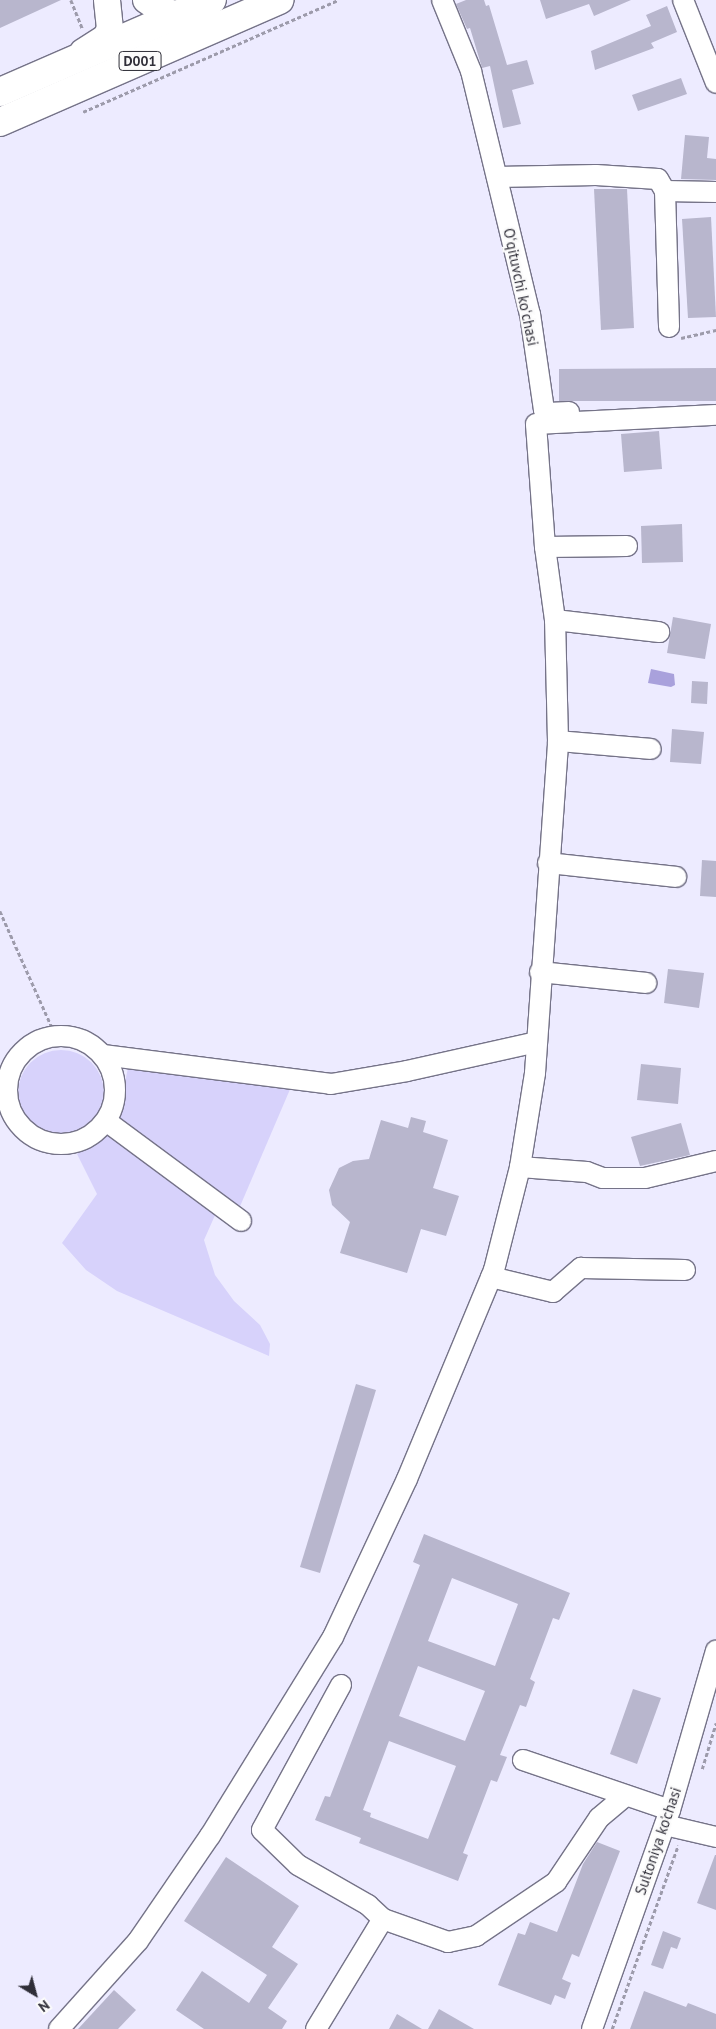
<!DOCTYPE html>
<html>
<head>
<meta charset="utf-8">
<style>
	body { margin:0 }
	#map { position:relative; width:716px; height:2029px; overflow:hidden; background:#edebff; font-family:"PT Sans",sans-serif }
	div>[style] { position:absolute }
	.green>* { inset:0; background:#d7d2fb }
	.round { border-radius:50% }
	.water>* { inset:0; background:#a9a1dc }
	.building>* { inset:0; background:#b8b6cd }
	.path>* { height:2.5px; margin-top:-1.25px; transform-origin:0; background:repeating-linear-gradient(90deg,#9d9bab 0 4px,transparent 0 6.5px) }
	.roads { filter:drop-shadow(1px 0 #757388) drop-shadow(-1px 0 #757388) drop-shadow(0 1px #757388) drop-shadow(0 -1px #757388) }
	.minor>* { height:20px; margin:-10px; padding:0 10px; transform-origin:10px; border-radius:10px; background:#fff }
	.minor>.ring { margin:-10px; padding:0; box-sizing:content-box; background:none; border:20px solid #fff; border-radius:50% }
	.major>* { height:26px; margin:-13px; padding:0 13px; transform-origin:13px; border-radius:13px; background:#fff }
	.highway>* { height:28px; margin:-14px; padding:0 14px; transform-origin:14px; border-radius:14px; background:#fff }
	span { translate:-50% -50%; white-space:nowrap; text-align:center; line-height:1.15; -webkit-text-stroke:4.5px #fbfbfb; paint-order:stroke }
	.shield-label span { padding:1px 4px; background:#fbfbfb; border:1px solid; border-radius:4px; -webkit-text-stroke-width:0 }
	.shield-label { font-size:14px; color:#2f2e38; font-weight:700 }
	.street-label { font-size:15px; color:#2f2e38 }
	.north { position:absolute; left:10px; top:1969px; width:50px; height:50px; -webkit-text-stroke:4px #fbfbfb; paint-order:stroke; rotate:143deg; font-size:14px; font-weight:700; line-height:20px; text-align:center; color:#2f2e38 }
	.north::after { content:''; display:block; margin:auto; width:18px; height:22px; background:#2f2e38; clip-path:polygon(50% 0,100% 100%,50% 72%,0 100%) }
</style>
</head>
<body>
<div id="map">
	<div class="green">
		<div class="round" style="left:18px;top:1050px;width:86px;height:86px"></div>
		<div style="clip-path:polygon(128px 1068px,291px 1087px,238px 1211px,117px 1119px)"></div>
		<div style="clip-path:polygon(104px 1132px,216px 1213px,204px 1240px,215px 1275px,234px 1301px,260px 1325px,270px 1344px,269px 1356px,117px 1291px,86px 1270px,62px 1243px,97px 1194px,77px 1154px)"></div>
	</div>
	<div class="water">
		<div style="clip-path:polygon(651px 669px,674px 674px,675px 685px,671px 687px,648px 683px)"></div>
	</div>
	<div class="building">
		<div style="clip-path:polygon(0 0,61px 0,0 28px)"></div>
		<div style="clip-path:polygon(466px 0,484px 0,486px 6px,489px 5px,507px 65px,527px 60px,534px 84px,512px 90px,521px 124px,503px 128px,490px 66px,482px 68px,470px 28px,467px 29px,456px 4px)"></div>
		<div style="clip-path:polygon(540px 0,631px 0,594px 16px,589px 4px,546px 19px)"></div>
		<div style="clip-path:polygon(667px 6px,677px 32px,651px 43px,654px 48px,595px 70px,591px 51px,651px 26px,646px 15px)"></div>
		<div style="clip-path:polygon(681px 78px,687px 94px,638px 111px,632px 95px)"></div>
		<div style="clip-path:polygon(685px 135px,709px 137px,707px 158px,716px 159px,716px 180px,681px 179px)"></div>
		<div style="clip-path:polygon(594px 189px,627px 189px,634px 328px,601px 330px)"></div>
		<div style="clip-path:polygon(711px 217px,716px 317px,688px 318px,682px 219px)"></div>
		<div style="clip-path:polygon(716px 368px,716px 401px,559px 401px,559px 369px)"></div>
		<div style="clip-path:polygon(659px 431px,662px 469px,624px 472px,621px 434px)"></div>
		<div style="clip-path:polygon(682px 524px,683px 562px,642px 563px,641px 526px)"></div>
		<div style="clip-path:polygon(673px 617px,711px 624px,705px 659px,667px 653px)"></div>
		<div style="clip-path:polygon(692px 681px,708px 682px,707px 704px,691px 703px)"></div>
		<div style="clip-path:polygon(672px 729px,704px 732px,701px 764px,670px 762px)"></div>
		<div style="clip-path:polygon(702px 860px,716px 861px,716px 897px,700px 896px)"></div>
		<div style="clip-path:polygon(668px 969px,704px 973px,699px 1008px,664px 1003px)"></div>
		<div style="clip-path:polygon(641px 1064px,681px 1068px,678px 1104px,637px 1100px)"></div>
		<div style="clip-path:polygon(411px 1117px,426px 1121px,423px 1132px,448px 1140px,433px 1188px,459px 1196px,446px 1236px,421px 1229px,407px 1273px,340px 1253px,350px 1222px,332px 1205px,329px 1190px,339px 1168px,353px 1161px,369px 1159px,381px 1120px,408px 1128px)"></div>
		<div style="clip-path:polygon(681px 1123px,690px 1155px,640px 1166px,631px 1137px)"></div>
		<div style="clip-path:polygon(356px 1384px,376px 1390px,320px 1573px,300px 1567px)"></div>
		<div style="clip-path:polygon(evenodd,424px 1534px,570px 1593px,559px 1620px,553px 1618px,530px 1679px,535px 1682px,526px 1707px,520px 1705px,500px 1755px,507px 1757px,497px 1782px,491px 1780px,463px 1853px,468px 1855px,458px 1881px,359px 1843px,361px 1838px,315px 1820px,325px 1796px,330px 1797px,420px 1565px,413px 1562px,424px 1534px,452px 1578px,518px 1604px,495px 1666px,428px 1641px,452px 1578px,424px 1534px,418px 1666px,485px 1691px,465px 1741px,399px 1716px,418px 1666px,424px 1534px,389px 1741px,456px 1766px,428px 1839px,370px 1817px,371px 1813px,363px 1810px,389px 1741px)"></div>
		<div style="clip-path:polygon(633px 1689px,661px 1698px,637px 1764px,610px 1754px)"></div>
		<div style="clip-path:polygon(597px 1842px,620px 1851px,579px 1957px,572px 1954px,562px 1979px,571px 1983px,565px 1999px,555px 1995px,551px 2005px,498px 1985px,518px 1933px,525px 1935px,530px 1922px,557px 1932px,583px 1864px)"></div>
		<div style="clip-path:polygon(715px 1855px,716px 1855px,716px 1910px,697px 1903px)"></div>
		<div style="clip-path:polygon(226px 1857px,299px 1906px,272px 1947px,298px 1964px,268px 2008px,287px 2021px,282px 2029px,204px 2029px,176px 2010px,202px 1971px,249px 2003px,267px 1975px,184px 1921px)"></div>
		<div style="clip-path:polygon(663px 1931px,681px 1938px,677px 1949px,671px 1947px,663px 1969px,651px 1965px)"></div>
		<div style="clip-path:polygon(114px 1990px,136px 2010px,118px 2029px,78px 2029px)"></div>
		<div style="clip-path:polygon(644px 1991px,686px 2007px,688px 2003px,716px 2014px,716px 2029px,630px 2029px)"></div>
		<div style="clip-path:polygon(439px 2009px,474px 2029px,428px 2029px)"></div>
		<div style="clip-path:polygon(397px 2014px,422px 2029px,389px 2029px)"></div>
	</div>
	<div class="path">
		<div style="left:71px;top:0;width:31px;rotate:68deg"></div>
		<div style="left:83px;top:112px;width:279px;rotate:-23.7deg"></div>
		<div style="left:681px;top:338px;width:36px;rotate:-13deg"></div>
		<div style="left:0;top:911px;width:137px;rotate:65.9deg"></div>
		<div style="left:702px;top:1769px;width:48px;rotate:-73.1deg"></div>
		<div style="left:612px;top:2029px;width:195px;rotate:-70.2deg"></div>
	</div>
	<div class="roads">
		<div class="minor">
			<div style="left:442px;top:0;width:77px;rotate:67.8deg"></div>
			<div style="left:471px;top:71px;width:250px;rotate:76.4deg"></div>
			<div style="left:530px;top:314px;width:97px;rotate:81.7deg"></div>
			<div style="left:544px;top:410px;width:5px;rotate:37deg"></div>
			<div style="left:548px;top:413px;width:21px;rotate:-3deg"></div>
			<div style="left:683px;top:0;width:89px;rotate:68.3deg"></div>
			<div style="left:497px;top:177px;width:99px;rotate:-1.2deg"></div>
			<div style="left:596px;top:175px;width:62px;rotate:3.7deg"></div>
			<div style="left:658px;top:179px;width:14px;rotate:60deg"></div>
			<div style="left:665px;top:191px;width:136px;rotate:88.3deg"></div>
			<div style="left:665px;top:191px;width:51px;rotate:1.1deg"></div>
			<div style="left:545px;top:547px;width:82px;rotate:-0.7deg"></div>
			<div style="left:555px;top:620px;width:105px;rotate:6.6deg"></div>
			<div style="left:558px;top:741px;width:93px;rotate:4.9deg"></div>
			<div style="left:548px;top:863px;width:129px;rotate:6.2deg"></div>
			<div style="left:540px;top:972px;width:107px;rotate:5.9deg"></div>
			<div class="ring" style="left:7px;top:1036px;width:88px;height:88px"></div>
			<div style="left:103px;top:1055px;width:230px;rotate:7.2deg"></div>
			<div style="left:331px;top:1084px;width:77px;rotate:-9.7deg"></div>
			<div style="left:407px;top:1071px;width:133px;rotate:-12.6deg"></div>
			<div style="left:106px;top:1121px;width:168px;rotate:36.5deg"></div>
			<div style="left:520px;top:1167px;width:67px;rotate:4.3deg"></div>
			<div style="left:587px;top:1172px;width:17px;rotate:21deg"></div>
			<div style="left:603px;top:1178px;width:42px"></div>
			<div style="left:645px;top:1178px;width:73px;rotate:-13.5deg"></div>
			<div style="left:491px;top:1277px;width:64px;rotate:13.6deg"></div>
			<div style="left:553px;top:1292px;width:37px;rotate:-41deg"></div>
			<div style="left:581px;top:1268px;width:104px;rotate:1.1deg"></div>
			<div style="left:341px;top:1685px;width:165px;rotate:118.6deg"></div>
			<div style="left:262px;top:1830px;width:50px;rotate:44.2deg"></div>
			<div style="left:298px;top:1865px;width:81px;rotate:29.7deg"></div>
			<div style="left:368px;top:1905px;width:21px;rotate:43deg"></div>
			<div style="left:523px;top:1760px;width:155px;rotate:18.8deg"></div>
			<div style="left:665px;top:1825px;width:52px;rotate:13.2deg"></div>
			<div style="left:59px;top:2029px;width:118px;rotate:-48.1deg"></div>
			<div style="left:138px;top:1941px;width:127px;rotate:-55.6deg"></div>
			<div style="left:210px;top:1836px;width:234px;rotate:-58.3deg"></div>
			<div style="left:333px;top:1637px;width:174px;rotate:-64.9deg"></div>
			<div style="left:407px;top:1479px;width:226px;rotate:-67.4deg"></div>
			<div style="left:494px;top:1270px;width:106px;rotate:-75.8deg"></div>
			<div style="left:520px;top:1167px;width:95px;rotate:-80.9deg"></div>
			<div style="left:535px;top:1073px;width:333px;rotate:-86deg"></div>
			<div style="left:558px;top:741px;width:121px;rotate:-91.4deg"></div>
			<div style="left:555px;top:620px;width:74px;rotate:-97.8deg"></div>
			<div style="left:545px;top:547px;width:123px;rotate:-94.2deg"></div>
			<div style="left:536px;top:424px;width:180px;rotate:-2.9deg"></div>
			<div style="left:316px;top:2029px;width:129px;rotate:-58.7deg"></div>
			<div style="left:383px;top:1919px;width:69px;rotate:19.5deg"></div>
			<div style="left:448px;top:1942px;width:29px;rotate:-12deg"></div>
			<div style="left:476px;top:1936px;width:97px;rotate:-34deg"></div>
			<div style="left:556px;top:1882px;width:77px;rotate:-56.1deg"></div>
			<div style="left:599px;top:1818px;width:35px;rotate:-40deg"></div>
			<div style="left:592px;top:2029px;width:232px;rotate:-70.4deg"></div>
			<div style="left:670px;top:1810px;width:166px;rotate:-73.9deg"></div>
		</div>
		<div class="major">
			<div style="left:146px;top:0;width:16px;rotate:35deg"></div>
			<div style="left:159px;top:9px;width:20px;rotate:18deg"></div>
			<div style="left:83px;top:52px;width:27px;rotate:-33deg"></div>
			<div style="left:106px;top:37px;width:9px;rotate:-63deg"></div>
			<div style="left:110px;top:29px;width:29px;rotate:-96deg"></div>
		</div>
		<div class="highway">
			<div style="left:0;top:92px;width:231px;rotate:-23.5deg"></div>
			<div style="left:0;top:122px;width:305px;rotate:-23.6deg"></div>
		</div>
	</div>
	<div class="shield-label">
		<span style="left:140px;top:61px">D001</span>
	</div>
	<div class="street-label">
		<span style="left:521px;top:287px;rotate:78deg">Oʻqituvchi koʻchasi</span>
		<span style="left:658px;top:1841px;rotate:-71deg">Sultoniya ko'chasi</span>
	</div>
	<div class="north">N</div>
</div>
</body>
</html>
